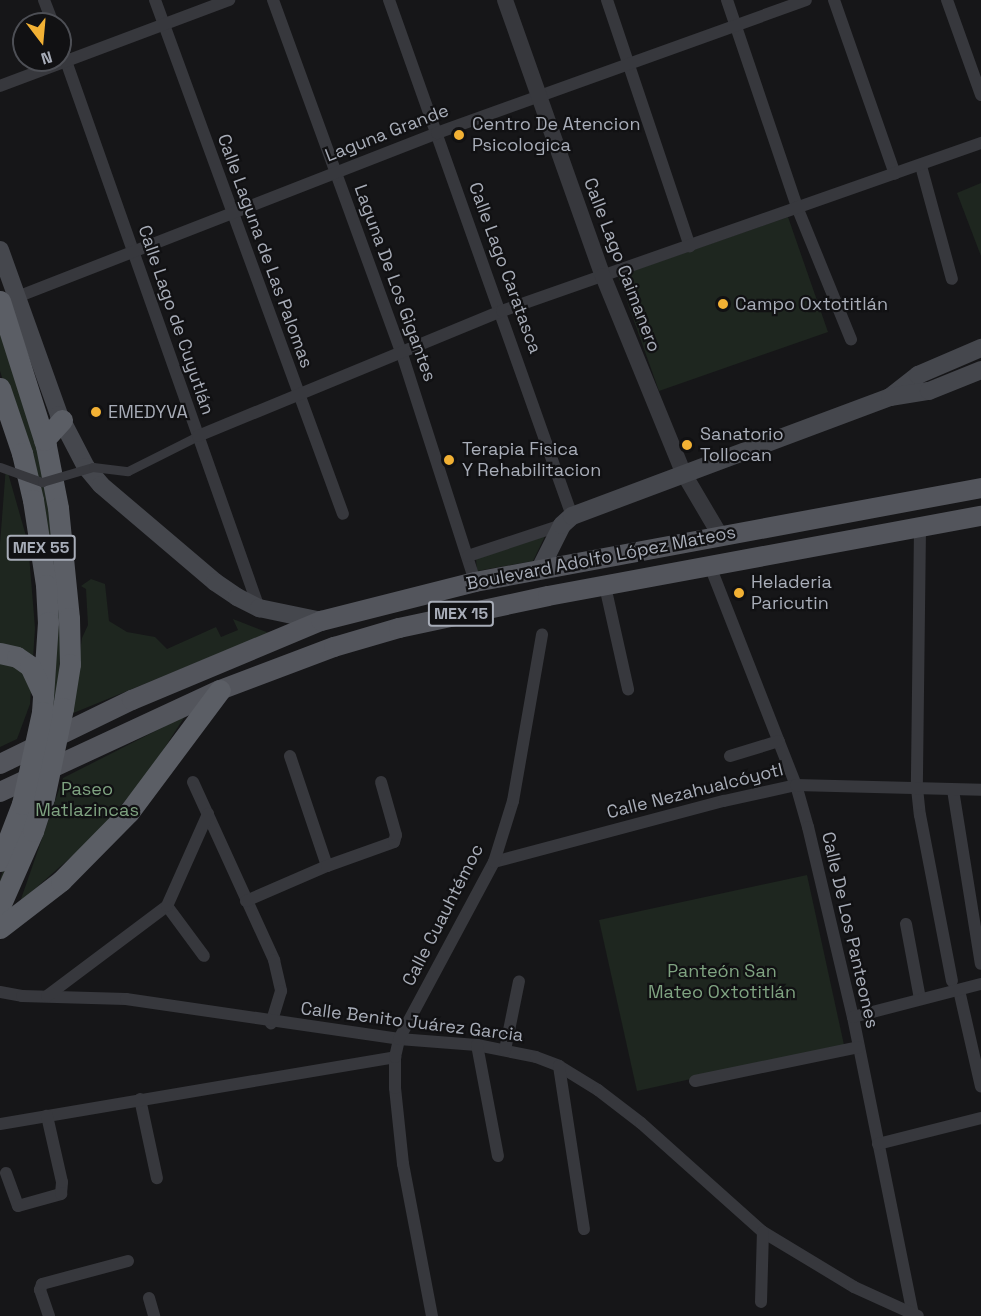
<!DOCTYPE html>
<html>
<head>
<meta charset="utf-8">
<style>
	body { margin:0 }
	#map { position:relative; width:981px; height:1316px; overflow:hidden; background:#161618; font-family:"Space Grotesk",sans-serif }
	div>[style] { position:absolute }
	.green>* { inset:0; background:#1e261f }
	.pedestrian>* { height:9px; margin:-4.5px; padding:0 4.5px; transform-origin:4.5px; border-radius:4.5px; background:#37383d }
	.minor>* { height:12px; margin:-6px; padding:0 6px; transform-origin:6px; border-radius:6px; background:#37383d }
	.tertiary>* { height:16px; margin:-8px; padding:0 8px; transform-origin:8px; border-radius:8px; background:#37383d }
	.secondary>* { height:18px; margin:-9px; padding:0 9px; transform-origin:9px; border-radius:9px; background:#45474d }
	.primary>* { height:20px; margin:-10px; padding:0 10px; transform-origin:10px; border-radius:10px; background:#53555c }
	.trunk>* { height:21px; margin:-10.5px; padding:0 10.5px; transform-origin:10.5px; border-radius:10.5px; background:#5b5e65 }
	.pedestrian-bridge>* { height:9px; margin:-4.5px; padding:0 4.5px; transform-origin:4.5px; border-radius:4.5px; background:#37383d }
	.trunk-bridge>* { height:21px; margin:-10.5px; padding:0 10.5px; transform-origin:10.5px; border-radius:10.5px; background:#5b5e65 }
	.dots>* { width:16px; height:16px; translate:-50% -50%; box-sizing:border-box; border:3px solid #111113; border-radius:50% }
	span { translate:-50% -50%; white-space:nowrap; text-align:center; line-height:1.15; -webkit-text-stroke:4.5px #111113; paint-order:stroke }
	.shield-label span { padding:2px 4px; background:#111113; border:2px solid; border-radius:4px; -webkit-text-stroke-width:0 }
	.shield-label { font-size:16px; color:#a8adb8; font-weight:700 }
	.poi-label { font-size:18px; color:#a8adb8 }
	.left { translate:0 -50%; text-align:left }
	.street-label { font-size:18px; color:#a8adb8 }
	.park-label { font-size:18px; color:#7fa381 }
	.north { position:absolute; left:12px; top:12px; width:60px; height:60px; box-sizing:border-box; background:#111113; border:2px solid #4d4f55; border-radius:50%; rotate:164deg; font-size:16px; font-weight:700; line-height:24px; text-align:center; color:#a8adb8 }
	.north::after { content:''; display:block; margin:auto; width:21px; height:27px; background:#f2b134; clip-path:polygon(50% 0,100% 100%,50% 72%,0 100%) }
</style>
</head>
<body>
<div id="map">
	<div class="green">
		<div style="clip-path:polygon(981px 183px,981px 256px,957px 193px)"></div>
		<div style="clip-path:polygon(788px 217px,828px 332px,659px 391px,618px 276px)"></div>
		<div style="clip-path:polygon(0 321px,40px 443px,62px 605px,58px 702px,0 891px,0 880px,45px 737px,32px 470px,0 371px)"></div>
		<div style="clip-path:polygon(6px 466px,28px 543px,35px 628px,30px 704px,17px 739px,0 747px,0 544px)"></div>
		<div style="clip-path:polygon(545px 536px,533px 561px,477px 571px,476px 559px)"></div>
		<div style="clip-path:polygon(91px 579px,105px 584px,109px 621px,127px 632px,155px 637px,167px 649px,216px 627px,221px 637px,238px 630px,233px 619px,269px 633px,71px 714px,82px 638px,88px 625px,86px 589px,81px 586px)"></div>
		<div style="clip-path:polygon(185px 716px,148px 774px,95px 836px,20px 902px,63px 778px)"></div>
		<div style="clip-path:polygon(807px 875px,844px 1045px,637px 1091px,599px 920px)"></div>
	</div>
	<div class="pedestrian">
		<div style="left:128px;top:471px;width:78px;rotate:-26.6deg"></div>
	</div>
	<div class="minor">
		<div style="left:44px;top:0;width:26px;rotate:69deg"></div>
		<div style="left:155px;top:0;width:547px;rotate:69.91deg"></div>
		<div style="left:273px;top:0;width:377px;rotate:70deg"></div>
		<div style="left:402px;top:354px;width:239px;rotate:72.2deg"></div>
		<div style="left:389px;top:0;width:547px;rotate:70.47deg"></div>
		<div style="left:607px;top:0;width:260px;rotate:71.4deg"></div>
		<div style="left:727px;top:0;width:219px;rotate:71.3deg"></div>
		<div style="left:797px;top:207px;width:143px;rotate:67.8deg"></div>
		<div style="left:834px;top:0;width:184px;rotate:70.7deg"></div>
		<div style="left:947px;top:0;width:101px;rotate:70.3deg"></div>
		<div style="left:60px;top:44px;width:598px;rotate:70.57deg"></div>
		<div style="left:0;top:86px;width:245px;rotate:-20.6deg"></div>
		<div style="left:921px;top:166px;width:117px;rotate:74.7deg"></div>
		<div style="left:17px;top:297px;width:451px;rotate:-21.3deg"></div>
		<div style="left:437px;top:133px;width:392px;rotate:-19.8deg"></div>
		<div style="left:198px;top:436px;width:329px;rotate:-22.4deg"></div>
		<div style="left:502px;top:311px;width:508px;rotate:-19.33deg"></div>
		<div style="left:920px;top:528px;width:260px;rotate:90.7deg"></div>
		<div style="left:917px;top:788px;width:27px;rotate:84deg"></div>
		<div style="left:920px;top:815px;width:169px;rotate:79.1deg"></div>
		<div style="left:468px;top:556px;width:99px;rotate:-18.3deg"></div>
		<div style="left:710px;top:566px;width:235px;rotate:68.6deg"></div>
		<div style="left:796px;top:785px;width:44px;rotate:74.1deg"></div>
		<div style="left:808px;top:827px;width:195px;rotate:76.7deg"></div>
		<div style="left:853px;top:1017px;width:303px;rotate:78.6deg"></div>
		<div style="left:605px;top:586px;width:106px;rotate:77.4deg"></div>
		<div style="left:290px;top:756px;width:116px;rotate:71.4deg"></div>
		<div style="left:730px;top:756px;width:51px;rotate:-17deg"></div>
		<div style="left:193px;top:782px;width:196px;rotate:65.5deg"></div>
		<div style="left:274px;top:960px;width:32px;rotate:77deg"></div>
		<div style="left:281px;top:991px;width:34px;rotate:107deg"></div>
		<div style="left:953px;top:790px;width:176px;rotate:80.9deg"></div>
		<div style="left:494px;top:862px;width:238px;rotate:-14.9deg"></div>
		<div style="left:724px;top:801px;width:74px;rotate:-12.5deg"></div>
		<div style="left:796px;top:785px;width:185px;rotate:1.5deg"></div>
		<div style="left:246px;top:901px;width:88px;rotate:-23.4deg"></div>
		<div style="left:327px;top:866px;width:71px;rotate:-19.7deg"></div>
		<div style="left:394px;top:842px;width:7px;rotate:-74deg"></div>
		<div style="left:396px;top:835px;width:55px;rotate:-105.8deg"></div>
		<div style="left:167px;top:906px;width:62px;rotate:53.5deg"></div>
		<div style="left:906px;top:924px;width:76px;rotate:79.4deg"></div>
		<div style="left:959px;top:990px;width:99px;rotate:77.2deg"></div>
		<div style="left:0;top:992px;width:22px;rotate:10deg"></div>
		<div style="left:22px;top:996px;width:104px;rotate:1.7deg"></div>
		<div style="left:126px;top:999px;width:276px;rotate:8.3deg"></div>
		<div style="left:399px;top:1039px;width:78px;rotate:4.4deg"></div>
		<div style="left:477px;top:1045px;width:60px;rotate:11.5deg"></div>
		<div style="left:536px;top:1057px;width:25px;rotate:21deg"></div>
		<div style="left:559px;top:1066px;width:46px;rotate:31.6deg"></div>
		<div style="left:598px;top:1090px;width:54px;rotate:37.5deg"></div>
		<div style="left:641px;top:1123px;width:164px;rotate:41.8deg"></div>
		<div style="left:763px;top:1232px;width:106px;rotate:31.1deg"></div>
		<div style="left:854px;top:1287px;width:70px;rotate:24.4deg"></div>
		<div style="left:47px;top:996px;width:150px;rotate:-36.9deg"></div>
		<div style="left:167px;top:906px;width:101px;rotate:-66deg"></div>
		<div style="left:853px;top:1017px;width:132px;rotate:-14.5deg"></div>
		<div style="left:477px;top:1045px;width:113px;rotate:79.3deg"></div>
		<div style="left:505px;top:1050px;width:70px;rotate:-78.5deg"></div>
		<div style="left:559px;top:1066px;width:165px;rotate:81.3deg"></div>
		<div style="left:695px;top:1081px;width:167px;rotate:-11.7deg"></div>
		<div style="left:140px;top:1099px;width:81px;rotate:77.9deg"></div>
		<div style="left:0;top:1124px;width:401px;rotate:-9.6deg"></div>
		<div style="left:878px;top:1144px;width:106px;rotate:-14.2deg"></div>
		<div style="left:6px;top:1173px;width:35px;rotate:70deg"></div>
		<div style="left:18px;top:1206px;width:45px;rotate:-15.6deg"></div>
		<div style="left:61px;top:1194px;width:12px;rotate:-85deg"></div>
		<div style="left:62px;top:1182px;width:68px;rotate:-102.8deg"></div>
		<div style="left:149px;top:1298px;width:19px;rotate:74deg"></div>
		<div style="left:761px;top:1302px;width:70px;rotate:-88.4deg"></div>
		<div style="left:49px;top:1316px;width:28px;rotate:-109deg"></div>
		<div style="left:40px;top:1290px;width:6px;rotate:-72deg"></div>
		<div style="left:42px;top:1284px;width:89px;rotate:-15deg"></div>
		<div style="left:432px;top:1316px;width:155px;rotate:-100.8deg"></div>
		<div style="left:403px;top:1164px;width:76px;rotate:-96deg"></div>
		<div style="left:395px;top:1088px;width:31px;rotate:-90deg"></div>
		<div style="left:395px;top:1057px;width:18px;rotate:-77deg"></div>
		<div style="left:399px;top:1039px;width:201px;rotate:-61.8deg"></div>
		<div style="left:494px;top:862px;width:64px;rotate:-72.7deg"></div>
		<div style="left:513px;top:801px;width:169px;rotate:-80.1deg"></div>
	</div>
	<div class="tertiary">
		<div style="left:505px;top:0;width:293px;rotate:70.5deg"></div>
		<div style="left:603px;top:276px;width:214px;rotate:67.8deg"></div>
		<div style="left:684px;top:474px;width:71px;rotate:59.5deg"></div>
	</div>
	<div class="secondary">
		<div style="left:0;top:250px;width:175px;rotate:70.3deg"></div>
		<div style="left:59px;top:415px;width:59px;rotate:62.6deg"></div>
		<div style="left:86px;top:467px;width:23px;rotate:50deg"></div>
		<div style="left:101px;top:485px;width:150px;rotate:40.4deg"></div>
		<div style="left:215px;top:582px;width:27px;rotate:34deg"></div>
		<div style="left:237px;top:597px;width:25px;rotate:27deg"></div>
		<div style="left:259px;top:608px;width:63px;rotate:11.8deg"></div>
		<div style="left:890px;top:397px;width:36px;rotate:-38deg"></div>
		<div style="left:918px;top:375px;width:69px;rotate:-23.2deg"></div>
		<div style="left:540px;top:569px;width:49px;rotate:-63.4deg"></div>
		<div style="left:562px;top:525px;width:13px;rotate:-42deg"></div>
		<div style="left:572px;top:516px;width:340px;rotate:-20.5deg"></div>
		<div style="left:890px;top:397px;width:39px;rotate:-9deg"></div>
		<div style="left:929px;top:391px;width:56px;rotate:-22deg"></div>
	</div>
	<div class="primary">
		<div style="left:0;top:764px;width:147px;rotate:-25.9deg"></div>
		<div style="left:132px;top:700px;width:205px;rotate:-22.7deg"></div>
		<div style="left:321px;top:621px;width:159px;rotate:-14.2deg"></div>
		<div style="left:475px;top:582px;width:515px;rotate:-10.52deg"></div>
		<div style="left:0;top:792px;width:242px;rotate:-24.9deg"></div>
		<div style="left:220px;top:690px;width:122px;rotate:-20.7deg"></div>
		<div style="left:334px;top:647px;width:68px;rotate:-16.3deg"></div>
		<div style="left:399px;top:628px;width:152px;rotate:-12.1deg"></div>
		<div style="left:548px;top:596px;width:440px;rotate:-10.5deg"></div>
	</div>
	<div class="trunk">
		<div style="left:0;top:301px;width:152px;rotate:72.4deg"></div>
		<div style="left:46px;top:446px;width:63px;rotate:79deg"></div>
		<div style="left:58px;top:508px;width:111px;rotate:84.3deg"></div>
		<div style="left:69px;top:618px;width:46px;rotate:88.8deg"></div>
		<div style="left:70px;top:664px;width:45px;rotate:99deg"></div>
		<div style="left:0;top:388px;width:69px;rotate:71.3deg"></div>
		<div style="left:22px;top:453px;width:48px;rotate:76.8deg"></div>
		<div style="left:33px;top:500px;width:86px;rotate:81.3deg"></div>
		<div style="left:46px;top:585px;width:37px;rotate:87deg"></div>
		<div style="left:48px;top:622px;width:90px;rotate:93.8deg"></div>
		<div style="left:44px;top:440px;width:27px;rotate:-48deg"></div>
		<div style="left:0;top:653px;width:17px;rotate:13deg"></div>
		<div style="left:17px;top:657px;width:16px;rotate:35deg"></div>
		<div style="left:30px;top:666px;width:29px;rotate:65deg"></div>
		<div style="left:0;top:861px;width:61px;rotate:-68.9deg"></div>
		<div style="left:0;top:906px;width:82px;rotate:-66.3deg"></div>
		<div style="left:33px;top:831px;width:35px;rotate:-72deg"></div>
		<div style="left:0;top:928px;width:77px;rotate:-37.6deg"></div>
		<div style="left:61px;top:881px;width:97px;rotate:-45.4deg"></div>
		<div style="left:129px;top:812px;width:152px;rotate:-53.3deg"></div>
	</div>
	<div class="pedestrian-bridge">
		<div style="left:0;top:467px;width:45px;rotate:19.7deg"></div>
		<div style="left:42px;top:482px;width:53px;rotate:-16.4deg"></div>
		<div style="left:93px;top:467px;width:35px;rotate:7deg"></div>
	</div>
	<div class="trunk-bridge">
		<div style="left:44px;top:798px;width:92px;rotate:-78.1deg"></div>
		<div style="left:22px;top:804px;width:94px;rotate:-77.7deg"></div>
	</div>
	<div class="dots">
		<div style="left:459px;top:135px;background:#f2b134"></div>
		<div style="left:723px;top:304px;background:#f2b134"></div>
		<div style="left:96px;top:412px;background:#f2b134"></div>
		<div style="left:687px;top:445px;background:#f2b134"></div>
		<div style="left:449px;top:460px;background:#f2b134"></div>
		<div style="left:739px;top:593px;background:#f2b134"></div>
	</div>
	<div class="shield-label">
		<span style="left:41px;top:548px">MEX 55</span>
		<span style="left:461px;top:614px">MEX 15</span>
	</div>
	<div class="poi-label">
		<span class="left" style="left:472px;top:135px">Centro De Atencion<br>Psicologica</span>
		<span class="left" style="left:735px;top:304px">Campo Oxtotitlán</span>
		<span class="left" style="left:108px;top:412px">EMEDYVA</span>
		<span class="left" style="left:700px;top:445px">Sanatorio<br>Tollocan</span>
		<span class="left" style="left:462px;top:460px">Terapia Fisica<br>Y Rehabilitacion</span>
		<span class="left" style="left:751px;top:593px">Heladeria<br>Paricutin</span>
	</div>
	<div class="street-label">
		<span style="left:387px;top:133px;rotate:-21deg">Laguna Grande</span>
		<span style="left:265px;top:251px;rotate:70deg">Calle Laguna de Las Palomas</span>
		<span style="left:622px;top:265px;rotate:69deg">Calle Lago Caimanero</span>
		<span style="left:505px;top:268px;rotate:70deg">Calle Lago Caratasca</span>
		<span style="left:395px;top:283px;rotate:70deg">Laguna De Los Gigantes</span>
		<span style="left:176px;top:320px;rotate:71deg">Calle Lago de Cuyutlán</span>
		<span style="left:601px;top:558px;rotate:-11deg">Boulevard Adolfo López Mateos</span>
		<span style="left:695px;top:791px;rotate:-14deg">Calle Nezahualcóyotl</span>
		<span style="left:443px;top:915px;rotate:-63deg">Calle Cuauhtémoc</span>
		<span style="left:850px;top:930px;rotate:77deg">Calle De Los Panteones</span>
		<span style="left:412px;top:1022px;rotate:7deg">Calle Benito Juárez Garcia</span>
	</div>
	<div class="park-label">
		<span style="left:87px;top:800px">Paseo<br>Matlazincas</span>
		<span style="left:722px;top:982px">Panteón San<br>Mateo Oxtotitlán</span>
	</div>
	<div class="north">N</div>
</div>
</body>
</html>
